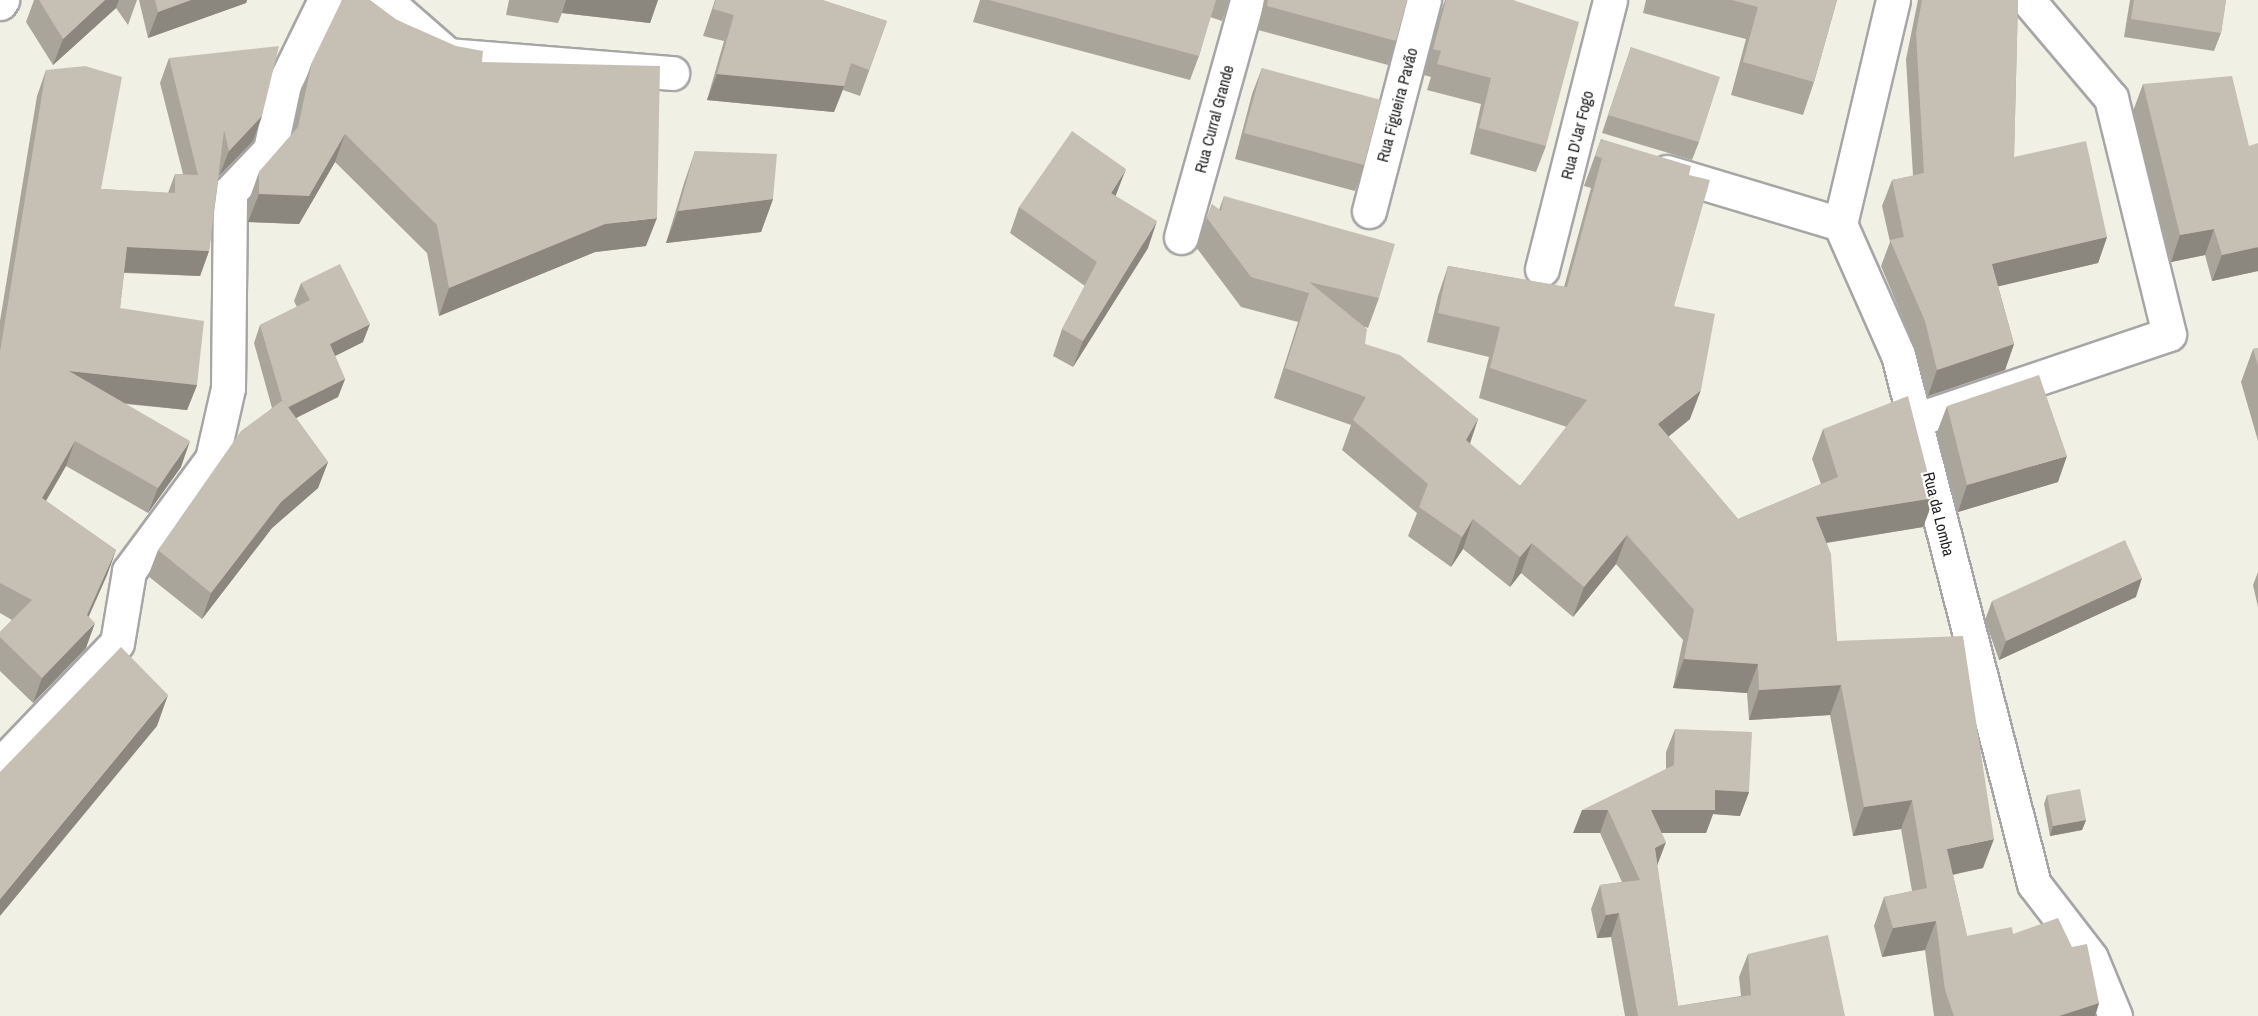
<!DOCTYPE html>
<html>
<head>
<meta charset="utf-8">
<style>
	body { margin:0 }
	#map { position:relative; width:2258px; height:1016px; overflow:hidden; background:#f1f0e5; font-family:"Archivo Narrow",sans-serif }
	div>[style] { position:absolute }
	.roads { filter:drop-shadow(2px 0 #a6a6a6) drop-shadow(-2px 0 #a6a6a6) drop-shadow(0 2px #a6a6a6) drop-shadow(0 -2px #a6a6a6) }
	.street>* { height:33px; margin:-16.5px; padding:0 16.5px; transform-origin:16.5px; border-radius:16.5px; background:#fff }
	.wall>* { inset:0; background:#aaa59b }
	.shaded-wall>* { inset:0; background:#8b867e }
	.building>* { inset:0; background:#c6c0b4 }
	span { translate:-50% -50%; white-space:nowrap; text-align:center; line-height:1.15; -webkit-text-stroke:4.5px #fff; paint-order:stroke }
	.street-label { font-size:16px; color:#1f1f1f }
</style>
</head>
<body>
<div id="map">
	<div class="roads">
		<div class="street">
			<div style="left:385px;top:0;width:84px;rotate:41.1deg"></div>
			<div style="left:448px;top:55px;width:225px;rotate:4.6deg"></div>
			<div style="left:1893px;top:0;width:230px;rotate:103.3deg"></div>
			<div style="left:1840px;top:224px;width:143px;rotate:66.1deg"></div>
			<div style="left:1898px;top:355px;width:546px;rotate:75.58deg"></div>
			<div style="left:2034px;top:884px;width:93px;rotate:52.4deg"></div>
			<div style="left:2091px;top:958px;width:63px;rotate:67.5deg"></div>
			<div style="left:0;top:3px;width:4px;rotate:-56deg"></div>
			<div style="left:1667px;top:172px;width:181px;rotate:16.7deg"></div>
			<div style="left:1369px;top:211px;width:218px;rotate:-75.4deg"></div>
			<div style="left:1181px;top:237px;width:246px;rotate:-74.4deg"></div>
			<div style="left:1542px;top:269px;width:277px;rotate:-75.8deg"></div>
			<div style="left:1915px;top:420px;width:268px;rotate:-18.7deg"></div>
			<div style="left:2169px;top:334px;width:243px;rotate:-103.8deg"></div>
			<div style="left:2111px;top:98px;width:128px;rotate:-130.3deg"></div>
			<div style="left:0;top:765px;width:169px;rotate:-46.2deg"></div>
			<div style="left:117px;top:643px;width:73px;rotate:-80.5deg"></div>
			<div style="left:129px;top:571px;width:139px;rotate:-53.5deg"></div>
			<div style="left:212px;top:459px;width:73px;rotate:-77.3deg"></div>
			<div style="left:228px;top:388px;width:196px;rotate:-89.4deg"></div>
			<div style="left:230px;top:192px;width:58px;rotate:-46.4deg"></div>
			<div style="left:270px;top:150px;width:67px;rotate:-78deg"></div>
			<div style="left:284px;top:84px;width:93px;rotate:-64deg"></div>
		</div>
	</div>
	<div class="wall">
		<div style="clip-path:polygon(34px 0,137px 0,128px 25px,116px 8px,53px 65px,26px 22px)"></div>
		<div style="clip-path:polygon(139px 0,247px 0,246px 3px,148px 38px)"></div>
		<div style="clip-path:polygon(509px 0,658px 0,650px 23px,562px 13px,558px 23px,506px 15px)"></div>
		<div style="clip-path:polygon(715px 0,822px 0,887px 21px,860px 96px,843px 90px,834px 112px,707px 100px,724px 41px,703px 36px)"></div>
		<div style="clip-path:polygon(980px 0,1229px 0,1222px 21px,1210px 17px,1199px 56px,1190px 80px,973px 22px)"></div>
		<div style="clip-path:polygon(1264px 0,1407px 0,1396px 41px,1388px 65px,1258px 30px)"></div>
		<div style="clip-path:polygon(1445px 0,1513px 0,1546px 146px,1536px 172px,1470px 154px,1481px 104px,1427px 90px,1431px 77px,1424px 75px,1440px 14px)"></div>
		<div style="clip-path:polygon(1646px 0,1837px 0,1814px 82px,1803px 115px,1731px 95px,1746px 39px,1643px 13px)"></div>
		<div style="clip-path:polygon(1918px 0,2018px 0,2014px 157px,2107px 237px,2098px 263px,1998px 286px,2014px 344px,2005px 370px,1928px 396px,1915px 348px,1881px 266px,1890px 242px,1882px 206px,1892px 180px,1913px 176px,1906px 59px)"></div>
		<div style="clip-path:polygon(2130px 0,2226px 0,2221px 33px,2214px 51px,2124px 37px)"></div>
		<div style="clip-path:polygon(397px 20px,482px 62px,646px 246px,595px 252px,439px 316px,427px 253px,335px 162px,299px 224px,248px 222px,249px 200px,259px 172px,293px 133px,302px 90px,312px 62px)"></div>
		<div style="clip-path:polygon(1631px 47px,1699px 142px,1692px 160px,1602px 133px)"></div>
		<div style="clip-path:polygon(169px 58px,262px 116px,253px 141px,219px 176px,219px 174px,209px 251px,200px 276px,124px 273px,120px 308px,197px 385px,187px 410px,125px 404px,181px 467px,148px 513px,66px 466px,46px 501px,116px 550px,107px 575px,89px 616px,86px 648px,33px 703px,0 671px,0 632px,12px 620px,0 613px,0 321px,37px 96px,46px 70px,101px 189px,168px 193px,175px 174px,183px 174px,160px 83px)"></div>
		<div style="clip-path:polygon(1262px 68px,1364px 165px,1355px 191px,1235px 159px,1252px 94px)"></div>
		<div style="clip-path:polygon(2143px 84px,2249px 146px,2258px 271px,2212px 281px,2205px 255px,2171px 262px,2133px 111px)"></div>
		<div style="clip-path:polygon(1601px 139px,1689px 175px,1674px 306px,1690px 419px,1668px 437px,1738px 519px,1821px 484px,1812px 459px,1823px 429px,1934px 498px,1923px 527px,1827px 543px,1837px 641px,1983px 868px,1953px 875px,1967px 936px,2013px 934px,2072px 947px,2099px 1003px,2095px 1016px,1934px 1016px,1925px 950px,1882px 957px,1874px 926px,1884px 897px,1912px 891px,1901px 829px,1853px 836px,1830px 715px,1749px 720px,1747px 693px,1673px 688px,1683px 640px,1616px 564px,1573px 617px,1521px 573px,1510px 587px,1463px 549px,1451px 567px,1408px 536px,1417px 513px,1342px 450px,1351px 425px,1274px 398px,1298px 322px,1241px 307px,1196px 247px,1212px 204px,1219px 210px,1224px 196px,1379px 298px,1368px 328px,1365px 327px,1365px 344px,1478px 419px,1470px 444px,1520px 486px,1567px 427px,1479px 398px,1489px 357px,1427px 342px,1438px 296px,1448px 266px,1564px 287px,1591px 188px,1584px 186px)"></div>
		<div style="clip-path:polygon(695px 151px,773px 199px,761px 232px,666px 243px,684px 183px)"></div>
		<div style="clip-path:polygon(1116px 196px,1148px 248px,1073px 367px,1053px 356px,1062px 329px,1085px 286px,1010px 233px,1019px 207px)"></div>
		<div style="clip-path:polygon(301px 283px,363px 342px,335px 356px,345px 379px,338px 397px,296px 418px,328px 462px,318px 488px,272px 528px,202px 619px,148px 576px,158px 550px,272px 408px,254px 343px,260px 325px,297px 307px,294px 301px)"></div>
		<div style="clip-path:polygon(2258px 348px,2258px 441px,2241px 382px,2253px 349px)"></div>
		<div style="clip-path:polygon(1947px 406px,2058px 482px,1958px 512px,1937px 432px)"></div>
		<div style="clip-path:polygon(2258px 572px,2258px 607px,2253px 585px)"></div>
		<div style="clip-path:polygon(2136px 597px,1999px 660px,1985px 620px,1992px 601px)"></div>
		<div style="clip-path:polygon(1675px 729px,1749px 792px,1740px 816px,1713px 814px,1706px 833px,1662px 833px,1657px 866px,1678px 1006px,1741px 996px,1739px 977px,1748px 954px,1845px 1016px,1625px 1016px,1611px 937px,1597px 938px,1591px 909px,1600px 885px,1622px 882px,1600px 833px,1573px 833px,1666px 769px,1666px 752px)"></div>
		<div style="clip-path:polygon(2047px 795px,2086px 820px,2082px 830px,2050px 836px,2044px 804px)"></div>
	</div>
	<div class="shaded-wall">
		<div style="clip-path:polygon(105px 0,119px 0,116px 8px,53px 65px,63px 39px)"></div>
		<div style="clip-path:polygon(191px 0,247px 0,246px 3px,148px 38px,158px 12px)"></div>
		<div style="clip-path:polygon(566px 0,658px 0,650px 23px,562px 13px)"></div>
		<div style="clip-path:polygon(717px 74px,844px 86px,834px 112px,707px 100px)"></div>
		<div style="clip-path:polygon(262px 116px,253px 141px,219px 176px,229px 151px)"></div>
		<div style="clip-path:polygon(345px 134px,335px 162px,299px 224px,248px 222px,259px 194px)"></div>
		<div style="clip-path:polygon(1126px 169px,1116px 195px,1101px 219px,1111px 193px)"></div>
		<div style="clip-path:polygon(773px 199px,761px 232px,666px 243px,678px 211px)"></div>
		<div style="clip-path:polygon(657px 218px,646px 246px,595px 252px,439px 316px,449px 288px,605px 224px)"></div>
		<div style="clip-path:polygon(1157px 221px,1148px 248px,1073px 367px,1083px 341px)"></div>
		<div style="clip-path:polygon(2214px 229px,2205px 255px,2171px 262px,2180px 235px)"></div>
		<div style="clip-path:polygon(2107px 237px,2098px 263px,1983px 290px,1992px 264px)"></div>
		<div style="clip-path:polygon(127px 247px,209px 251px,200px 276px,118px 272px)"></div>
		<div style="clip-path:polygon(2258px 247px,2258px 271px,2212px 281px,2222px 255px)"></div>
		<div style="clip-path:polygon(370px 324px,363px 342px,323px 362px,330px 344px)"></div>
		<div style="clip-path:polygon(2014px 344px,2005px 370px,1928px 396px,1937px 370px)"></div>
		<div style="clip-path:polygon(69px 371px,197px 385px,187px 410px,60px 396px)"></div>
		<div style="clip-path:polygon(345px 379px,338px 397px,278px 427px,285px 409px)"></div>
		<div style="clip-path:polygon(1701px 390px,1690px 419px,1647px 454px,1658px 424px)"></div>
		<div style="clip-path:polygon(1478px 419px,1468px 448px,1466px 440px)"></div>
		<div style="clip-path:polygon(75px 441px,66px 466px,33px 523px,42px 498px)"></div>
		<div style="clip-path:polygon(190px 441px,181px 467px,148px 513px,158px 488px)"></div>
		<div style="clip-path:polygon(2067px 456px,2058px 482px,1958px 512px,1967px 485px)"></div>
		<div style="clip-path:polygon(328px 462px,318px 488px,272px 528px,202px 619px,211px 593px,281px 502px)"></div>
		<div style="clip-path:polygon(1934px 498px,1923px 527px,1805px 546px,1816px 517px)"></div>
		<div style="clip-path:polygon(1473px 519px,1463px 549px,1451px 567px,1462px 537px)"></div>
		<div style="clip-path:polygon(1627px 535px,1616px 564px,1573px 617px,1584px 587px)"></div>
		<div style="clip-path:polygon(1532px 543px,1521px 573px,1510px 587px,1520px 557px)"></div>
		<div style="clip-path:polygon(116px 550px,107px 575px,78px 640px,87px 615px)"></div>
		<div style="clip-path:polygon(2142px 578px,2136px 597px,1999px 660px,2006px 641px)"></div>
		<div style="clip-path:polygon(95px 623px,86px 648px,33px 703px,42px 678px)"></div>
		<div style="clip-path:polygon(1684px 659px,1758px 664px,1747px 693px,1673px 688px)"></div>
		<div style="clip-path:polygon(1841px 685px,1830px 715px,1749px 720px,1759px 690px)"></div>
		<div style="clip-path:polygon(168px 695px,157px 726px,0 916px,0 899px)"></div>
		<div style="clip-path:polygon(1715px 790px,1749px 792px,1740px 816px,1713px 814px,1706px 833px,1643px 833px,1651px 810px)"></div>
		<div style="clip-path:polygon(1912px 800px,1901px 829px,1853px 836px,1864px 807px)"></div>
		<div style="clip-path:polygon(1582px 810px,1608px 810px,1600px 833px,1573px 833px)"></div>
		<div style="clip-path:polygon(2086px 820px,2082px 830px,2050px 836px,2053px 826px)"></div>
		<div style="clip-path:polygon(1994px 839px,1983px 868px,1936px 878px,1947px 849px)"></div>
		<div style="clip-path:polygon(1666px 842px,1657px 866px,1655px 848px)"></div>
		<div style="clip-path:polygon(1619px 913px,1611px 937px,1597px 938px,1606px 915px)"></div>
		<div style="clip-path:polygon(1936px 921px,1925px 950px,1882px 957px,1893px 928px)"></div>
		<div style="clip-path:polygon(2099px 1003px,2095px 1016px,2059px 1016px)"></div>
	</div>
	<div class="building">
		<div style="clip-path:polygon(39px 0,105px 0,63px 39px)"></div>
		<div style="clip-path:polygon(155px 0,191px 0,158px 12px)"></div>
		<div style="clip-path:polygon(342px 0,370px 0,397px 20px,456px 46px,483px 51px,482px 62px,660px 66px,657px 218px,605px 224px,449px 288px,437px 225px,345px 134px,309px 196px,259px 194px,259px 172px,298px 127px,312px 62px)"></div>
		<div style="clip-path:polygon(716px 0,822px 0,887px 21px,869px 70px,851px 63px,844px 86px,717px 74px,734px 15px,713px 9px)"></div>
		<div style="clip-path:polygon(989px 0,1216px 0,1199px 56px)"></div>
		<div style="clip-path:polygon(1268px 0,1407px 0,1396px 41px,1267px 6px)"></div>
		<div style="clip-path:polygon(1446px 0,1513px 0,1579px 22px,1546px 146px,1479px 128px,1491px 78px,1437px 64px,1441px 51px,1433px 49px)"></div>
		<div style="clip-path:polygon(1732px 0,1837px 0,1814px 82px,1743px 62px,1758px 7px)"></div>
		<div style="clip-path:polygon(1922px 0,2018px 0,2014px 157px,2086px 141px,2107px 237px,1992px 264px,2014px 344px,1937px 370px,1925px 321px,1890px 240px,1904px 237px,1892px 180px,1924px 173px,1916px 33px)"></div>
		<div style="clip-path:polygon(2134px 0,2226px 0,2221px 33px,2131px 19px)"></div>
		<div style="clip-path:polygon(279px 46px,262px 116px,229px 151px,224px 130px,209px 251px,127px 247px,120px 308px,204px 321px,197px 385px,69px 371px,190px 441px,158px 488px,75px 441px,42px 498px,116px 550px,87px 615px,95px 623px,42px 678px,0 637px,0 632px,32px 600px,0 583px,0 352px,46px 70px,85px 66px,122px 77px,101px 189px,175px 193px,175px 174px,198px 175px,169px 58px)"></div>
		<div style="clip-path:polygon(1631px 47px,1720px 77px,1699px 142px,1608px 115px)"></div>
		<div style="clip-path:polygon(1262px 68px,1381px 100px,1364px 165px,1244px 133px)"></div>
		<div style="clip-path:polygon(2232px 76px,2249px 146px,2258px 143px,2258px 247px,2222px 255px,2214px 229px,2180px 235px,2143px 84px)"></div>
		<div style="clip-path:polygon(1072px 131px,1126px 169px,1111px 193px,1157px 221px,1083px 341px,1062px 329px,1097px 262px,1019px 207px)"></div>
		<div style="clip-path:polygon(1601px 139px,1691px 166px,1689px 175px,1710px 180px,1674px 306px,1715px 314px,1701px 390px,1658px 424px,1738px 519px,1838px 477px,1823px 429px,1908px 396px,1934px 498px,1816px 517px,1831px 554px,1837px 641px,1963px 636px,1994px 839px,1947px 849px,1967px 936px,2012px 927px,2013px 934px,2058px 918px,2072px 947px,2087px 944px,2099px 1003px,2059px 1016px,1954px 1016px,1945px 990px,1936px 921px,1893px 928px,1884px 897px,1927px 888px,1912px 800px,1864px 807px,1841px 685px,1759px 690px,1758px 664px,1684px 659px,1694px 610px,1627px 535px,1584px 587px,1532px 543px,1520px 557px,1473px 519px,1462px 537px,1419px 507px,1428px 484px,1353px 420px,1366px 397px,1285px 368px,1309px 293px,1251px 277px,1207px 218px,1212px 204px,1221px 211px,1224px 196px,1395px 244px,1379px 298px,1309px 282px,1367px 329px,1365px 344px,1400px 355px,1478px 419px,1466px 440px,1520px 486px,1587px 400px,1490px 368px,1500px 327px,1438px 313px,1448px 266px,1567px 287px,1602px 158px,1595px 156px)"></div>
		<div style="clip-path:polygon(695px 151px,777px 154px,773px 199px,678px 211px)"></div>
		<div style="clip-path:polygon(340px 264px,370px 324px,330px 344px,345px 379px,288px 407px,283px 400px,282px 400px,260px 325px,310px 300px,301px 283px)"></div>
		<div style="clip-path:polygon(2258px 348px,2258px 366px,2253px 349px)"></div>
		<div style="clip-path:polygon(2039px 375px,2067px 456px,1967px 485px,1947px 406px)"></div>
		<div style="clip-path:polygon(283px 400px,328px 462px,281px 502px,211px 593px,158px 550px,241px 431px)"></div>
		<div style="clip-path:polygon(2125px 540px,2142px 578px,2006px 641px,1992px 601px)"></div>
		<div style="clip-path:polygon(121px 647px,168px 695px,0 899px,0 772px)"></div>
		<div style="clip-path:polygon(1675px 729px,1752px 732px,1749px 792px,1715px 790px,1715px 810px,1651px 810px,1666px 842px,1655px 848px,1678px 1006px,1751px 995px,1748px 954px,1828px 935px,1845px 1016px,1638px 1016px,1619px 913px,1606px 915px,1600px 885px,1640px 880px,1608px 810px,1582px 810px,1674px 765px)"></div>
		<div style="clip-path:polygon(2080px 789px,2086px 820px,2053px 826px,2047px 795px)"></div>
	</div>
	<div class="street-label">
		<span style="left:1397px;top:105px;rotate:-75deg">Rua Figueira Pavão</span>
		<span style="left:1214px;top:119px;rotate:-75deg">Rua Curral Grande</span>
		<span style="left:1577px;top:135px;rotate:-76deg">Rua D'Jar Fogo</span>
		<span style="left:1939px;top:514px;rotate:76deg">Rua da Lomba</span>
	</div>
</div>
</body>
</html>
